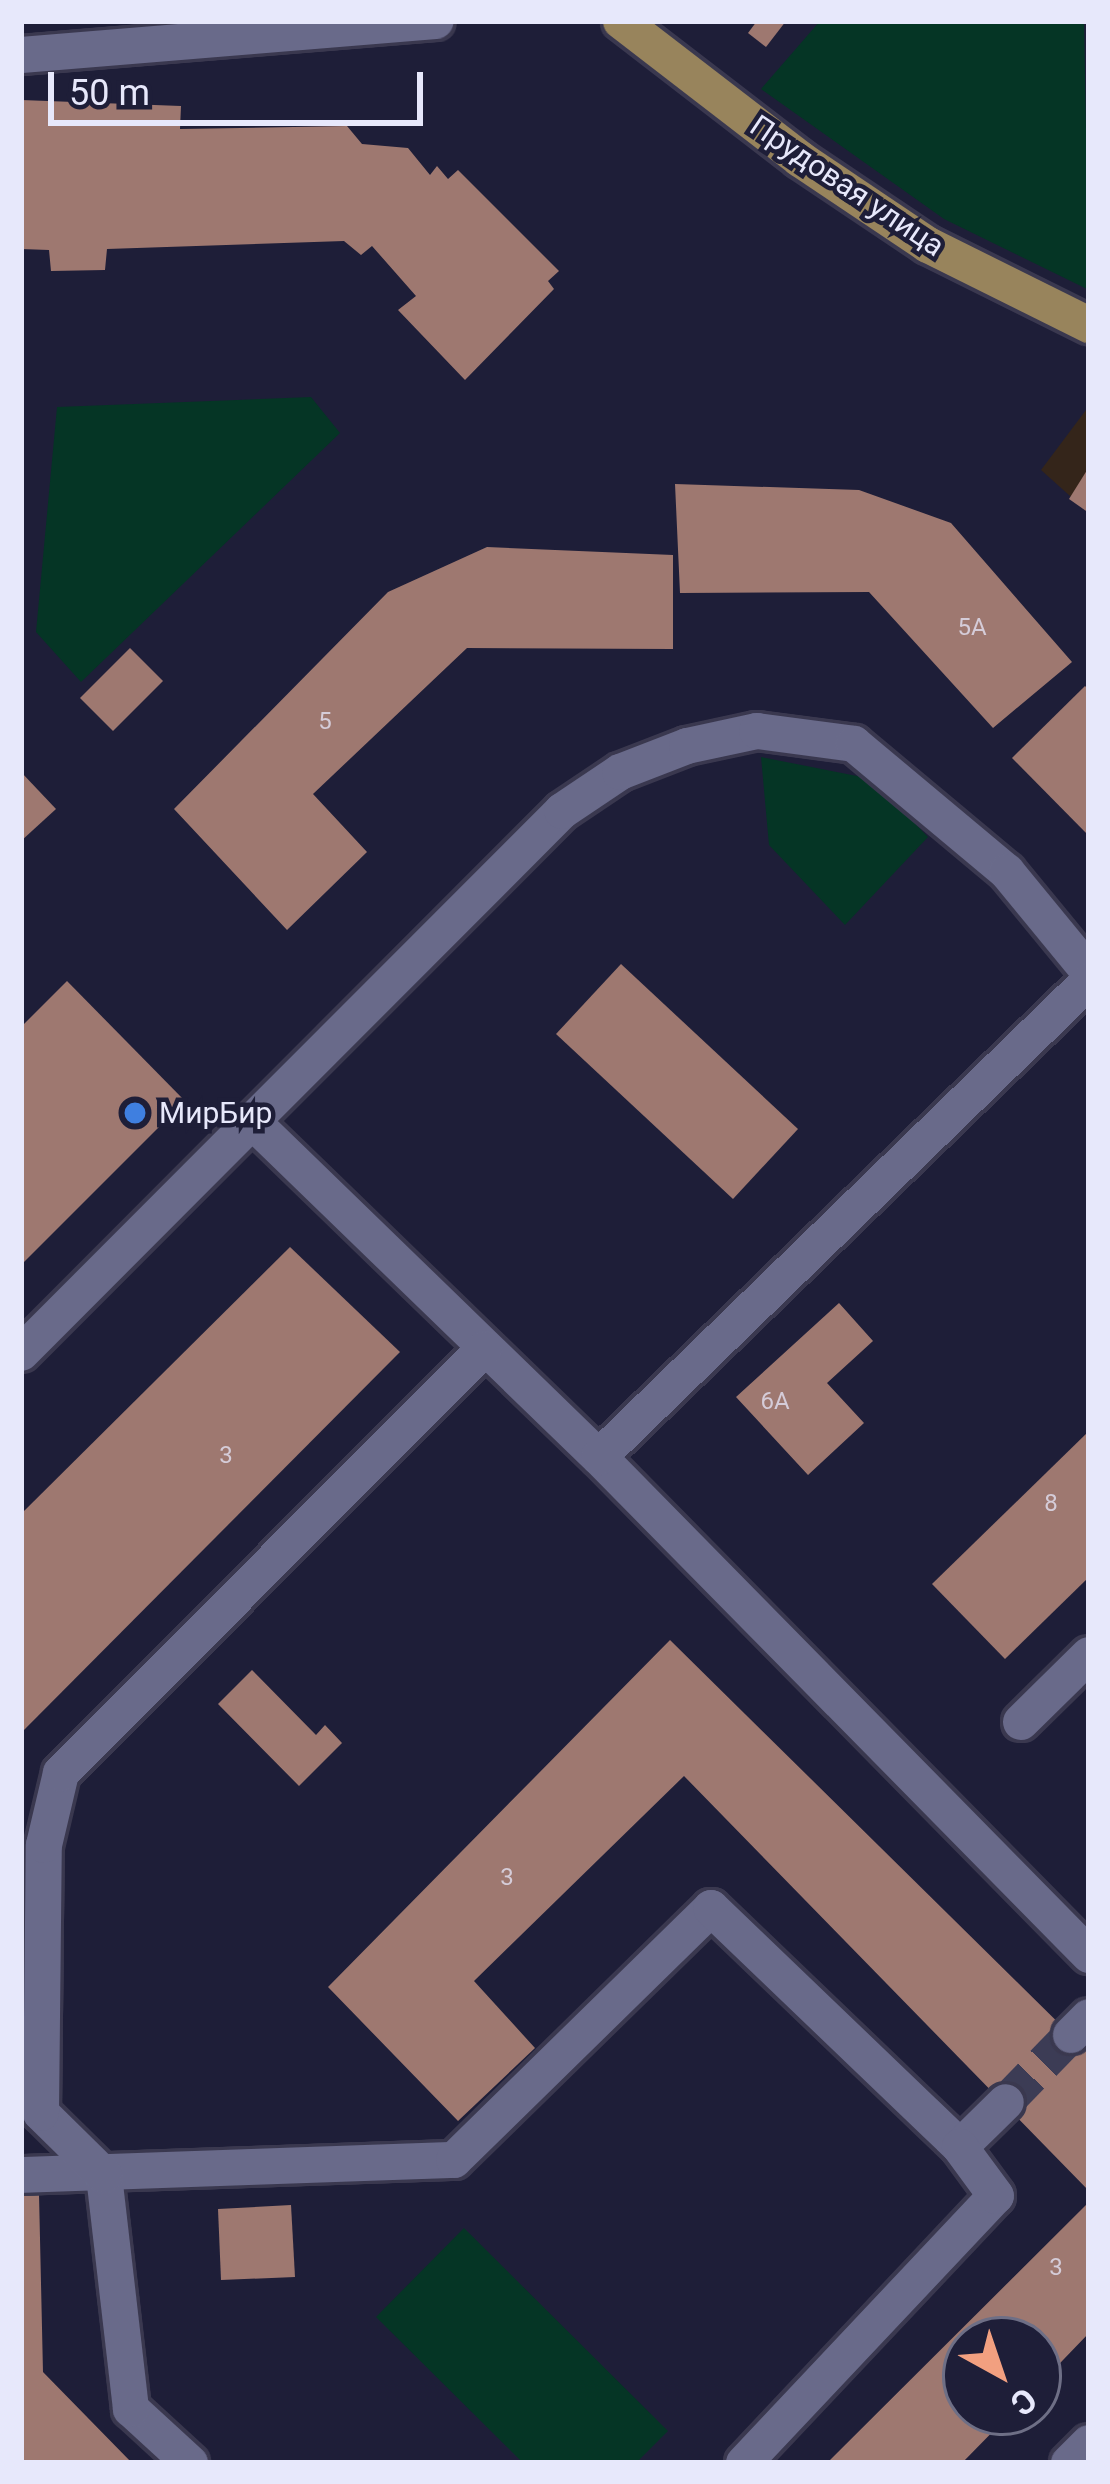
<!DOCTYPE html>
<html>
<head>
<meta charset="utf-8">
<style>
	body { margin:0 }
	#map { position:relative; width:1110px; height:2484px; overflow:hidden; background:#1e1e38; font-family:Roboto,sans-serif }
	div>[style] { position:absolute }
	.industrial>* { inset:0; background:#34251a }
	.green>* { inset:0; background:#053525 }
	.building>* { inset:0; background:#9e7870 }
	.minor-tunnel>* { height:36px; margin-top:-18px; transform-origin:0; background:repeating-linear-gradient(90deg,#3c3c55 0 36px,transparent 0 54px) }
	.roads { filter:drop-shadow(3px 0 #3a384f) drop-shadow(-3px 0 #3a384f) drop-shadow(0 3px #3a384f) drop-shadow(0 -3px #3a384f) }
	.minor>* { height:36px; margin:-18px; padding:0 18px; transform-origin:18px; border-radius:18px; background:#696a8a }
	.major>* { height:36px; margin:-18px; padding:0 18px; transform-origin:18px; border-radius:18px; background:#98845c }
	.dots>* { width:33px; height:33px; translate:-50% -50%; box-sizing:border-box; border:6px solid #1e1e38; border-radius:50% }
	span { translate:-50% -50%; white-space:nowrap; text-align:center; line-height:1.15; -webkit-text-stroke:9px #1e1e38; paint-order:stroke }
	.number-label { font-size:24px; color:#d5ccd8 }
	.number-label span { -webkit-text-stroke-width:0 }
	.street-label { font-size:30px; color:#e7e8fb }
	.poi-label { font-size:30px; color:#e7e8fb }
	.left { translate:0 -50%; text-align:left }
	.frame { position:absolute; inset:0; border:24px solid #e7e8fb; pointer-events:none }
	.north { position:absolute; left:942px; top:2316px; width:120px; height:120px; box-sizing:border-box; background:#1e1e38; border:3px solid #6e6f86; border-radius:50%; rotate:140deg; font-size:33px; font-weight:700; line-height:48px; text-align:center; color:#e7e8fb }
	.north::after { content:''; display:block; margin:auto; width:42px; height:54px; background:#f2a080; clip-path:polygon(50% 0,100% 100%,50% 72%,0 100%) }
	.scale { position:absolute; left:48px; top:72px; width:375px; height:54px; box-sizing:border-box; border:6px solid #e7e8fb; border-top:0; padding-left:15px; font-size:36px; line-height:42px; white-space:nowrap; color:#e7e8fb; -webkit-text-stroke:9px #1e1e38; paint-order:stroke }
</style>
</head>
<body>
<div id="map">
	<div class="industrial">
		<div style="clip-path:polygon(1089px 406px,1089px 513px,1041px 470px)"></div>
	</div>
	<div class="green">
		<div style="clip-path:polygon(820px 21px,1084px 21px,1089px 290px,944px 219px,761px 89px)"></div>
		<div style="clip-path:polygon(311px 397px,340px 433px,81px 682px,36px 632px,57px 407px)"></div>
		<div style="clip-path:polygon(761px 757px,872px 779px,928px 837px,845px 925px,769px 845px)"></div>
		<div style="clip-path:polygon(464px 2228px,668px 2431px,636px 2463px,523px 2463px,376px 2317px)"></div>
	</div>
	<div class="building">
		<div style="clip-path:polygon(757px 21px,786px 21px,766px 47px,748px 33px)"></div>
		<div style="clip-path:polygon(21px 100px,181px 106px,180px 129px,347px 126px,362px 144px,408px 148px,430px 175px,437px 166px,448px 179px,458px 170px,559px 271px,548px 281px,554px 289px,465px 380px,398px 310px,416px 296px,372px 246px,361px 255px,344px 241px,107px 249px,105px 270px,51px 271px,49px 250px,21px 249px)"></div>
		<div style="clip-path:polygon(1089px 467px,1089px 513px,1069px 499px)"></div>
		<div style="clip-path:polygon(675px 484px,859px 490px,951px 523px,1072px 662px,993px 728px,869px 592px,680px 593px)"></div>
		<div style="clip-path:polygon(487px 547px,673px 555px,673px 649px,467px 648px,313px 794px,367px 852px,287px 930px,174px 809px,388px 592px)"></div>
		<div style="clip-path:polygon(130px 648px,163px 681px,113px 731px,80px 698px)"></div>
		<div style="clip-path:polygon(1085px 686px,1089px 690px,1089px 836px,1012px 758px)"></div>
		<div style="clip-path:polygon(21px 772px,56px 809px,21px 841px)"></div>
		<div style="clip-path:polygon(621px 964px,798px 1129px,733px 1199px,556px 1034px)"></div>
		<div style="clip-path:polygon(67px 981px,185px 1101px,21px 1265px,21px 1027px)"></div>
		<div style="clip-path:polygon(290px 1247px,400px 1352px,21px 1733px,21px 1514px)"></div>
		<div style="clip-path:polygon(839px 1303px,873px 1341px,827px 1383px,864px 1423px,808px 1475px,736px 1397px)"></div>
		<div style="clip-path:polygon(1089px 1431px,1089px 1577px,1005px 1659px,932px 1584px)"></div>
		<div style="clip-path:polygon(670px 1640px,1089px 2053px,1089px 2191px,684px 1776px,474px 1981px,535px 2048px,458px 2121px,328px 1987px)"></div>
		<div style="clip-path:polygon(252px 1670px,316px 1735px,325px 1725px,342px 1743px,299px 1786px,218px 1704px)"></div>
		<div style="clip-path:polygon(39px 2194px,43px 2372px,132px 2463px,21px 2463px,21px 2195px)"></div>
		<div style="clip-path:polygon(1089px 2202px,1089px 2333px,1038px 2386px,1038px 2340px,966px 2340px,966px 2412px,1012px 2412px,962px 2463px,827px 2463px)"></div>
		<div style="clip-path:polygon(291px 2205px,295px 2277px,221px 2280px,218px 2209px)"></div>
	</div>
	<div class="minor-tunnel">
		<div style="left:1006px;top:2102px;width:93px;rotate:-45.9deg"></div>
	</div>
	<div class="roads">
		<div class="minor">
			<div style="left:21px;top:55px;width:416px;rotate:-4.7deg"></div>
			<div style="left:255px;top:1124px;width:479px;rotate:44.1deg"></div>
			<div style="left:599px;top:1457px;width:699px;rotate:45.46deg"></div>
			<div style="left:21px;top:1353px;width:766px;rotate:-45.05deg"></div>
			<div style="left:562px;top:811px;width:70px;rotate:-33.9deg"></div>
			<div style="left:620px;top:772px;width:72px;rotate:-21.2deg"></div>
			<div style="left:687px;top:746px;width:72px;rotate:-12.1deg"></div>
			<div style="left:757px;top:731px;width:98px;rotate:7.6deg"></div>
			<div style="left:854px;top:744px;width:199px;rotate:39.9deg"></div>
			<div style="left:1007px;top:872px;width:129px;rotate:50.6deg"></div>
			<div style="left:599px;top:1457px;width:683px;rotate:-44.17deg"></div>
			<div style="left:1021px;top:1722px;width:95px;rotate:-44.6deg"></div>
			<div style="left:1071px;top:2035px;width:25px;rotate:-45deg"></div>
			<div style="left:21px;top:2175px;width:433px;rotate:-2deg"></div>
			<div style="left:454px;top:2160px;width:360px;rotate:-44.4deg"></div>
			<div style="left:711px;top:1908px;width:345px;rotate:43.8deg"></div>
			<div style="left:960px;top:2147px;width:64px;rotate:-44.4deg"></div>
			<div style="left:190px;top:2463px;width:80px;rotate:-137.5deg"></div>
			<div style="left:131px;top:2409px;width:236px;rotate:-96.6deg"></div>
			<div style="left:104px;top:2175px;width:88px;rotate:-135.5deg"></div>
			<div style="left:41px;top:2113px;width:268px;rotate:-89.4deg"></div>
			<div style="left:44px;top:1845px;width:74px;rotate:-76.7deg"></div>
			<div style="left:61px;top:1773px;width:599px;rotate:-45.07deg"></div>
			<div style="left:744px;top:2463px;width:367px;rotate:-46.7deg"></div>
			<div style="left:996px;top:2196px;width:61px;rotate:-126.3deg"></div>
			<div style="left:1069px;top:2463px;width:28px;rotate:-45deg"></div>
		</div>
		<div class="major">
			<div style="left:621px;top:21px;width:226px;rotate:37.6deg"></div>
			<div style="left:800px;top:159px;width:154px;rotate:33.9deg"></div>
			<div style="left:928px;top:245px;width:180px;rotate:26.4deg"></div>
		</div>
	</div>
	<div class="dots">
		<div style="left:135px;top:1113px;background:#3f7fe0"></div>
	</div>
	<div class="number-label">
		<span style="left:972px;top:628px">5А</span>
		<span style="left:325px;top:722px">5</span>
		<span style="left:775px;top:1402px">6А</span>
		<span style="left:226px;top:1456px">3</span>
		<span style="left:1051px;top:1504px">8</span>
		<span style="left:507px;top:1878px">3</span>
		<span style="left:1056px;top:2268px">3</span>
	</div>
	<div class="street-label">
		<span style="left:847px;top:186px;rotate:34deg">Прудовая улица</span>
	</div>
	<div class="poi-label">
		<span class="left" style="left:159px;top:1113px">МирБир</span>
	</div>
	<div class="frame"></div>
	<div class="north">С</div>
	<div class="scale">50 m</div>
</div>
</body>
</html>
